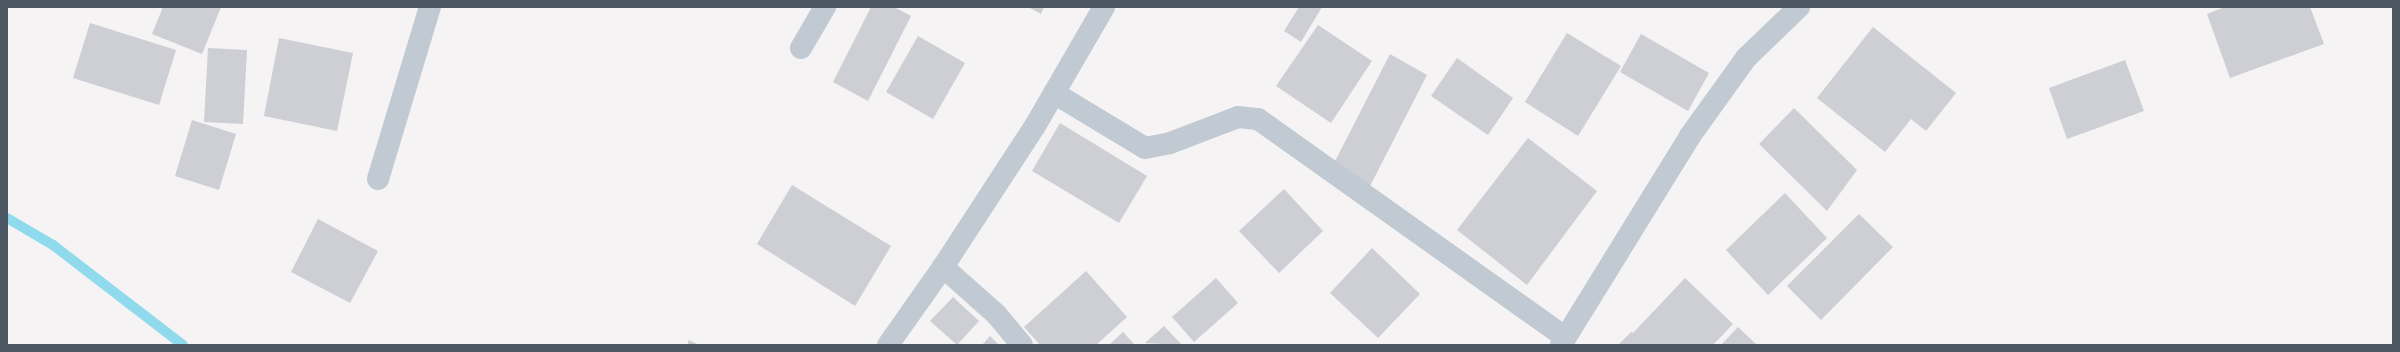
<!DOCTYPE html>
<html>
<head>
<meta charset="utf-8">
<style>
	body { margin:0 }
	#map { position:relative; width:2400px; height:352px; overflow:hidden; background:#f5f3f3; font-family:Raleway,sans-serif }
	div>[style] { position:absolute }
	.stream>* { height:10px; margin:-5px; padding:0 5px; transform-origin:5px; border-radius:5px; background:#90daee }
	.building>* { inset:0; background:#cdcfd5 }
	.minor>* { height:22px; margin:-11px; padding:0 11px; transform-origin:11px; border-radius:11px; background:#c1cad2 }
	span { translate:-50% -50%; white-space:nowrap; text-align:center; line-height:1.15; -webkit-text-stroke:3px #fff; paint-order:stroke }
	.frame { position:absolute; inset:0; border:8px solid #4a5661; pointer-events:none }
</style>
</head>
<body>
<div id="map">
	<div class="stream">
		<div style="left:7px;top:218px;width:53px;rotate:30.4deg"></div>
		<div style="left:53px;top:245px;width:164px;rotate:37.6deg"></div>
	</div>
	<div class="building">
		<div style="clip-path:polygon(163px 7px,221px 7px,202px 54px,152px 34px)"></div>
		<div style="clip-path:polygon(871px 7px,894px 7px,911px 16px,868px 101px,833px 82px)"></div>
		<div style="clip-path:polygon(1028px 7px,1044px 7px,1041px 14px)"></div>
		<div style="clip-path:polygon(1299px 7px,1322px 7px,1301px 42px,1284px 31px)"></div>
		<div style="clip-path:polygon(2225px 7px,2310px 7px,2324px 44px,2230px 78px,2207px 14px)"></div>
		<div style="clip-path:polygon(90px 23px,176px 50px,159px 105px,73px 78px)"></div>
		<div style="clip-path:polygon(1318px 25px,1372px 61px,1331px 123px,1276px 86px)"></div>
		<div style="clip-path:polygon(1873px 27px,1956px 93px,1926px 131px,1911px 119px,1885px 152px,1817px 98px)"></div>
		<div style="clip-path:polygon(1567px 33px,1621px 66px,1578px 136px,1525px 102px)"></div>
		<div style="clip-path:polygon(1641px 34px,1709px 73px,1688px 111px,1620px 72px)"></div>
		<div style="clip-path:polygon(918px 36px,965px 63px,933px 119px,886px 92px)"></div>
		<div style="clip-path:polygon(279px 38px,353px 53px,337px 131px,264px 116px)"></div>
		<div style="clip-path:polygon(208px 48px,247px 50px,243px 124px,204px 122px)"></div>
		<div style="clip-path:polygon(1390px 54px,1427px 75px,1369px 188px,1332px 167px)"></div>
		<div style="clip-path:polygon(1457px 58px,1513px 98px,1488px 135px,1431px 96px)"></div>
		<div style="clip-path:polygon(2125px 60px,2144px 111px,2067px 139px,2049px 88px)"></div>
		<div style="clip-path:polygon(1794px 108px,1857px 170px,1827px 211px,1759px 144px)"></div>
		<div style="clip-path:polygon(192px 120px,236px 134px,219px 190px,175px 176px)"></div>
		<div style="clip-path:polygon(1060px 123px,1147px 176px,1119px 223px,1032px 171px)"></div>
		<div style="clip-path:polygon(1528px 138px,1597px 191px,1527px 285px,1457px 230px)"></div>
		<div style="clip-path:polygon(792px 185px,891px 246px,855px 306px,757px 244px)"></div>
		<div style="clip-path:polygon(1284px 189px,1323px 231px,1279px 273px,1239px 231px)"></div>
		<div style="clip-path:polygon(1785px 193px,1827px 238px,1768px 295px,1726px 250px)"></div>
		<div style="clip-path:polygon(1859px 214px,1893px 247px,1821px 320px,1787px 286px)"></div>
		<div style="clip-path:polygon(318px 219px,378px 251px,350px 303px,291px 272px)"></div>
		<div style="clip-path:polygon(1372px 248px,1420px 294px,1378px 338px,1330px 293px)"></div>
		<div style="clip-path:polygon(1086px 271px,1127px 317px,1096px 345px,1040px 345px,1024px 327px)"></div>
		<div style="clip-path:polygon(1216px 278px,1238px 303px,1194px 342px,1172px 317px)"></div>
		<div style="clip-path:polygon(1685px 278px,1733px 324px,1713px 345px,1618px 345px,1631px 332px,1633px 333px)"></div>
		<div style="clip-path:polygon(953px 297px,979px 321px,957px 345px,930px 321px)"></div>
		<div style="clip-path:polygon(1164px 326px,1182px 345px,1145px 343px)"></div>
		<div style="clip-path:polygon(1738px 327px,1757px 345px,1721px 345px)"></div>
		<div style="clip-path:polygon(1123px 332px,1135px 345px,1109px 345px)"></div>
		<div style="clip-path:polygon(990px 336px,999px 345px,982px 345px)"></div>
		<div style="clip-path:polygon(689px 340px,699px 345px,687px 345px)"></div>
	</div>
	<div class="minor">
		<div style="left:801px;top:48px;width:48px;rotate:-59.7deg"></div>
		<div style="left:1054px;top:93px;width:106px;rotate:31.1deg"></div>
		<div style="left:1145px;top:148px;width:25px;rotate:-11deg"></div>
		<div style="left:1170px;top:143px;width:73px;rotate:-20.9deg"></div>
		<div style="left:1238px;top:117px;width:20px;rotate:6deg"></div>
		<div style="left:1258px;top:119px;width:377px;rotate:35.4deg"></div>
		<div style="left:378px;top:179px;width:180px;rotate:-73.2deg"></div>
		<div style="left:888px;top:345px;width:95px;rotate:-54.8deg"></div>
		<div style="left:1022px;top:345px;width:40px;rotate:-130deg"></div>
		<div style="left:996px;top:314px;width:71px;rotate:-138.4deg"></div>
		<div style="left:943px;top:267px;width:168px;rotate:-56.9deg"></div>
		<div style="left:1035px;top:126px;width:138px;rotate:-59.9deg"></div>
		<div style="left:1561px;top:345px;width:246px;rotate:-58.3deg"></div>
		<div style="left:1690px;top:136px;width:96px;rotate:-54.3deg"></div>
		<div style="left:1746px;top:58px;width:74px;rotate:-43.9deg"></div>
	</div>
	<div class="frame"></div>
</div>
</body>
</html>
